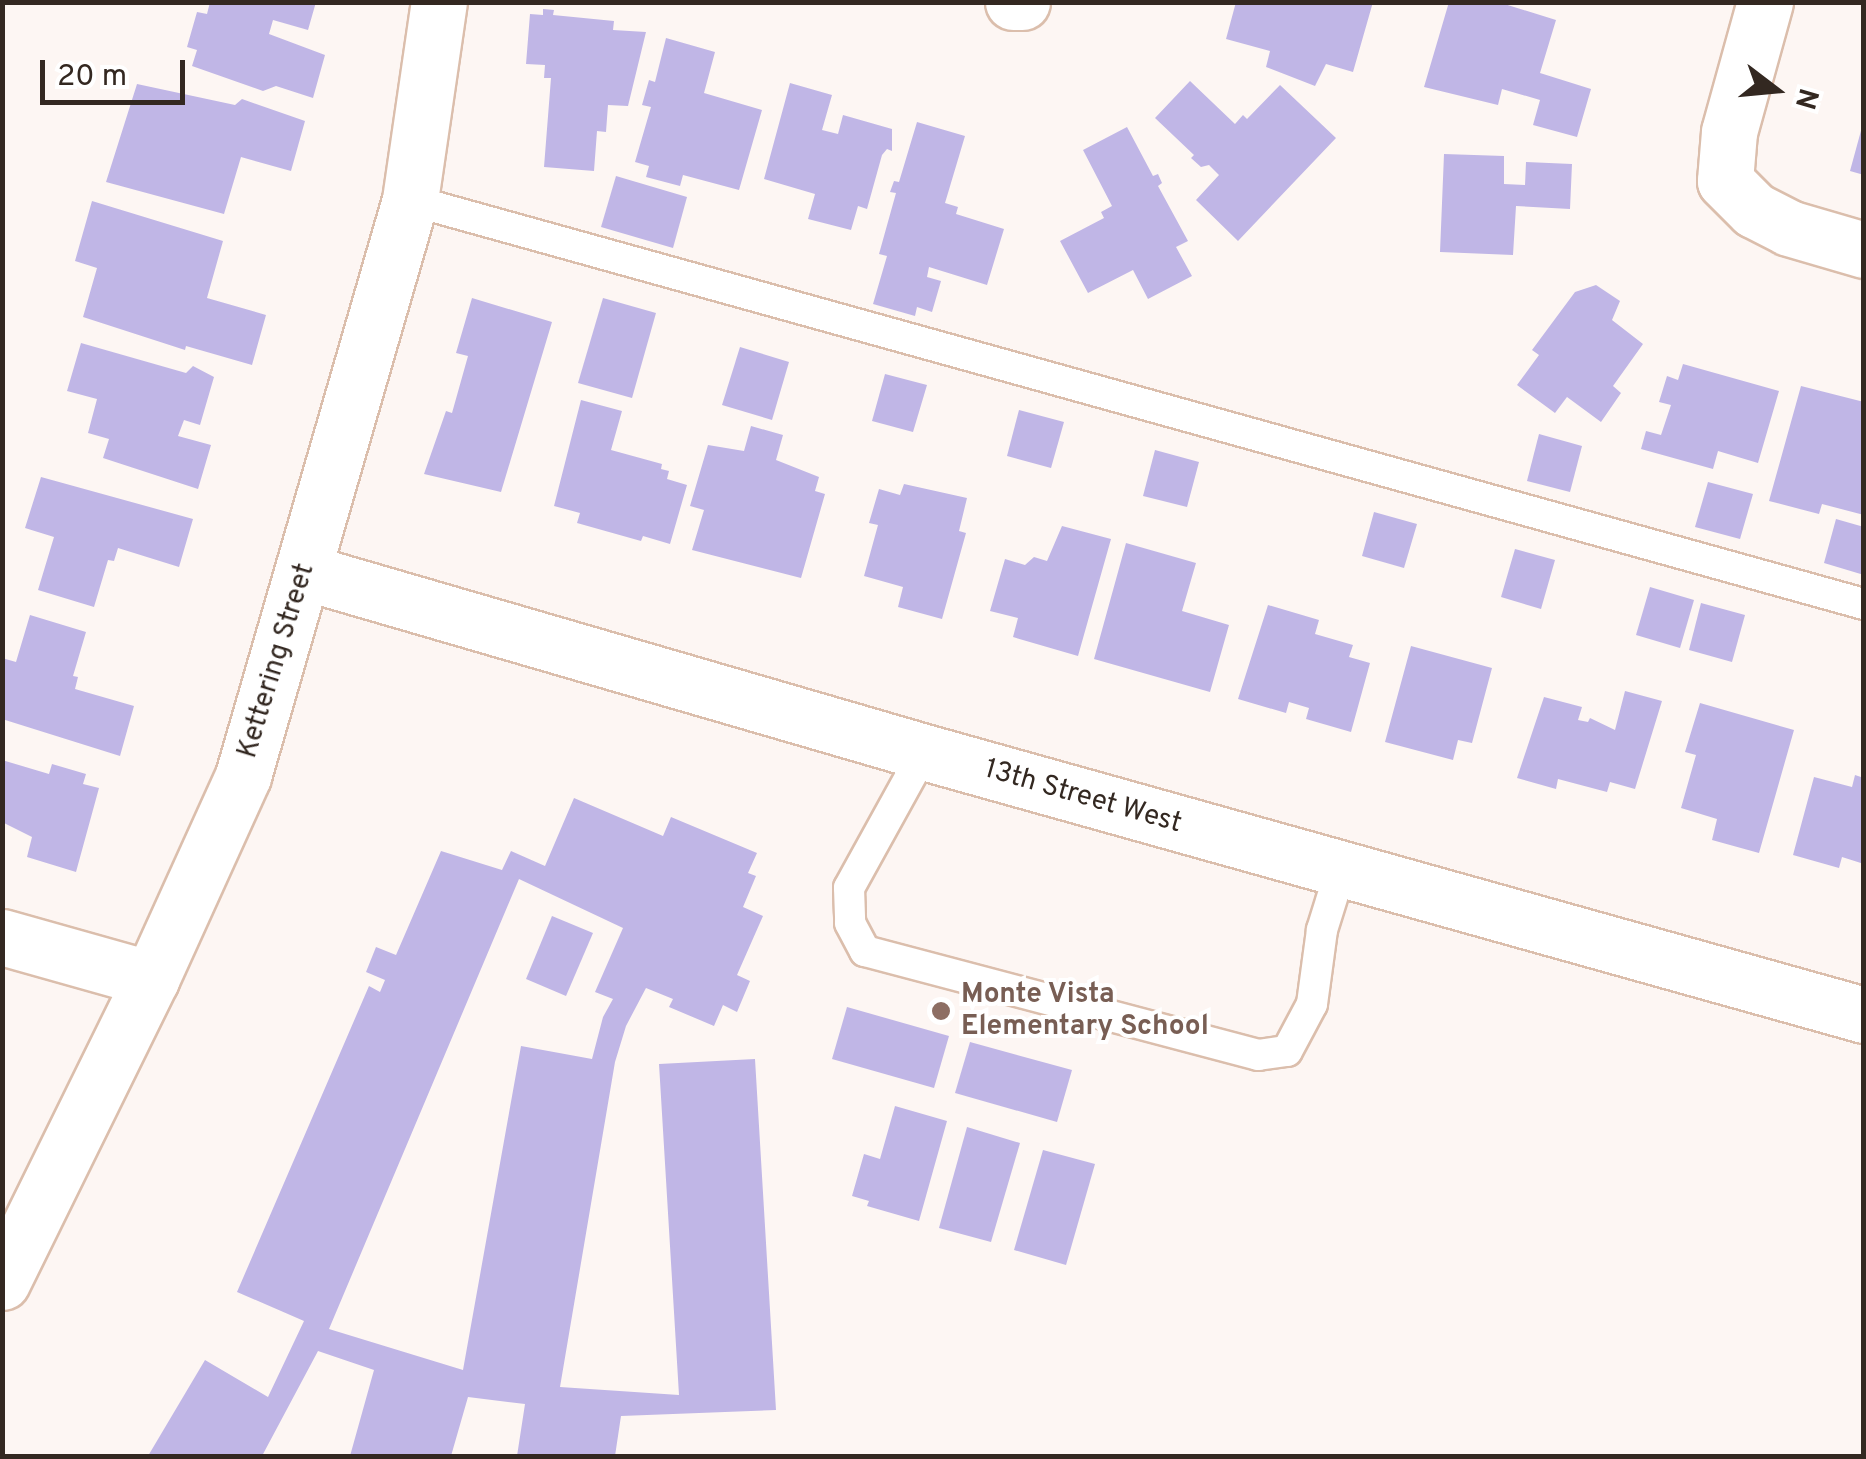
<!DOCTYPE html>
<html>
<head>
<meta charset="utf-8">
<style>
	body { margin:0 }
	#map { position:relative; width:1866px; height:1459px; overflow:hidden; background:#fdf6f3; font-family:Overpass,sans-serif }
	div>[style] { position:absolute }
	.building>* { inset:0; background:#c0b6e6 }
	.roads { filter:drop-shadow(2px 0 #dbbeac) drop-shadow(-2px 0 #dbbeac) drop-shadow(0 2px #dbbeac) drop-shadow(0 -2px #dbbeac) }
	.lane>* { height:30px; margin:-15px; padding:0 15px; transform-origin:15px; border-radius:15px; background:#fff }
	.street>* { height:55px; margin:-27.5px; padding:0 27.5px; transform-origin:27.5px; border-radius:27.5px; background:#fff }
	.dots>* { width:28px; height:28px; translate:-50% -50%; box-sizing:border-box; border:5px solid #fff; border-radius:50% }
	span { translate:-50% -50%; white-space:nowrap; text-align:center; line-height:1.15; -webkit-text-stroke:8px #fff; paint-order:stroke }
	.street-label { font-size:28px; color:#332821 }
	.education-label { font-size:28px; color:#785e54; font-weight:700 }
	.left { translate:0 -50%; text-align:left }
	.frame { position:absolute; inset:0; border:5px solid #332821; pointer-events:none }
	.north { position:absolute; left:1726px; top:40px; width:100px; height:100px; -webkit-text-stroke:8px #fff; paint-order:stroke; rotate:106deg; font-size:28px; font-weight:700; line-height:40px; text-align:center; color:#332821 }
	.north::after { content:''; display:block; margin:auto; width:35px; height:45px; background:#332821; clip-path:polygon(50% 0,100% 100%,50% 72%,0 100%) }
	.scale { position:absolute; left:40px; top:60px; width:145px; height:45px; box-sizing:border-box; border:5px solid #332821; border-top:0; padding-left:12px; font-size:30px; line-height:35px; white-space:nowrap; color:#332821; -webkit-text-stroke:8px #fff; paint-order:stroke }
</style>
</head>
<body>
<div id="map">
	<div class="building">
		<div style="clip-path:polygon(210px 2px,316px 2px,308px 30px,273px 20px,269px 34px,325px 55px,313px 98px,276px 86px,263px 91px,192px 66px,197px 50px,187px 47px,197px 12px,207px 14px)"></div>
		<div style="clip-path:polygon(1236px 2px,1275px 5px,1373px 2px,1353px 72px,1326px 64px,1315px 86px,1266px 67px,1270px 51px,1226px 39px)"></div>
		<div style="clip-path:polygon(1449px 2px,1498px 2px,1556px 20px,1540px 73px,1591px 89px,1577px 137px,1533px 125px,1540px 100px,1502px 89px,1498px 105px,1424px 87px)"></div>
		<div style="clip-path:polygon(543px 9px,554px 10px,553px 15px,614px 21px,613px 30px,646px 32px,628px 106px,608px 105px,606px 132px,597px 131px,594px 171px,544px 167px,551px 78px,544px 78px,545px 65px,526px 64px,530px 14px,543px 15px)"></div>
		<div style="clip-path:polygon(666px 38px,715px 52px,704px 93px,762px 110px,739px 190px,683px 175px,680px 186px,646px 177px,649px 166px,635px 162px,651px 107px,642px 105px,649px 80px,655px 82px)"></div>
		<div style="clip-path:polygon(1190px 81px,1235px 124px,1243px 115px,1247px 119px,1280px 85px,1336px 138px,1238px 241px,1196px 200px,1219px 175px,1209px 165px,1201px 167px,1191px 158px,1194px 155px,1155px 118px)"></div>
		<div style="clip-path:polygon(790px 83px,832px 95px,822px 130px,838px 134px,843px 115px,892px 129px,892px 151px,887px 149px,882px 155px,867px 209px,858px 206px,851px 230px,808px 219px,815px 194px,764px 179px)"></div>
		<div style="clip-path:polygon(137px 84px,235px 105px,242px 99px,305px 121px,291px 171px,241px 157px,224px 214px,106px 182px)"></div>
		<div style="clip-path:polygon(917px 122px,965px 136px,945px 203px,958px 207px,956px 214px,1004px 229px,987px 285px,929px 267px,927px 277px,941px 281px,932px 312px,917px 307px,915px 316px,873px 304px,887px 256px,879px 254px,896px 193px,890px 192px,894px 181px,899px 182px)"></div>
		<div style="clip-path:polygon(1127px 127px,1153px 176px,1158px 174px,1162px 183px,1158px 186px,1188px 241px,1176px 247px,1192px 276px,1148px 299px,1133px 270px,1088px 293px,1060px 241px,1104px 218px,1101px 212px,1112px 206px,1083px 150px)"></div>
		<div style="clip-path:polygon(1862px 127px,1864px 127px,1864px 175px,1850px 171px)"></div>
		<div style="clip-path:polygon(1444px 154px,1504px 156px,1504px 184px,1525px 185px,1526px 162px,1572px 164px,1570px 209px,1516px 206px,1513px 255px,1440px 252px)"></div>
		<div style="clip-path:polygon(616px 176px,687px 197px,673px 248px,601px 227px)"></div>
		<div style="clip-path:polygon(92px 201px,223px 241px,207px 298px,266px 315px,252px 365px,186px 346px,185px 350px,83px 317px,97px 268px,75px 261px)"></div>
		<div style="clip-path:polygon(1596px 285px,1620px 301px,1612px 320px,1643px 344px,1613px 386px,1621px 393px,1601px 422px,1567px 397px,1555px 413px,1517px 385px,1539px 355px,1532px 350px,1575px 292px)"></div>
		<div style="clip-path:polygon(472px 298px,552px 322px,501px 492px,424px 474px,446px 411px,452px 413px,468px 356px,456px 353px)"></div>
		<div style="clip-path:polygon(603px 298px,656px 313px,632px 398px,578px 383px)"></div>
		<div style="clip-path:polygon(81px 343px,186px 373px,193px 366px,214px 377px,200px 425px,184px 420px,178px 436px,211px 445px,198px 489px,103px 458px,109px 439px,88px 433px,97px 399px,67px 391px)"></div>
		<div style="clip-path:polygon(740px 347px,789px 362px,772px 420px,722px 405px)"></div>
		<div style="clip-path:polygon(1683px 364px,1779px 391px,1758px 463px,1718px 451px,1713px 469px,1641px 449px,1646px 431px,1661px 435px,1671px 405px,1659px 402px,1667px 376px,1678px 380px)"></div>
		<div style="clip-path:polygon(885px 374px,927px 385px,913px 432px,872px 421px)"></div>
		<div style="clip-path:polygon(1801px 386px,1864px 402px,1864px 515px,1822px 504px,1819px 514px,1769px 501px)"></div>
		<div style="clip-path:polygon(581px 400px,622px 411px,611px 450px,662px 464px,661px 469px,669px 471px,667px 479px,687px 485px,670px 544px,643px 536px,641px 541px,577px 523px,580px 513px,554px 506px)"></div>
		<div style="clip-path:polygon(1019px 410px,1064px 422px,1051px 468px,1007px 456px)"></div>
		<div style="clip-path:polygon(751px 426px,783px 435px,776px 460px,819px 477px,815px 491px,825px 494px,801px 578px,692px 550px,704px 510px,690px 506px,708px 445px,744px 451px)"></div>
		<div style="clip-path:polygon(1539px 434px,1582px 446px,1570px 492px,1527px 481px)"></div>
		<div style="clip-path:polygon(1155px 450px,1199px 462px,1187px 507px,1143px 496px)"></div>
		<div style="clip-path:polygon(41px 477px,193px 519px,179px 567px,118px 548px,114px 561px,108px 560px,94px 607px,38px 590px,54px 537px,25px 528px)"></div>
		<div style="clip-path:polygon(1708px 482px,1753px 494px,1740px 539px,1695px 527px)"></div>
		<div style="clip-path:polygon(904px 484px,967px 498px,959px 531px,966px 533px,942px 619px,898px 607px,903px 587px,864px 576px,878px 525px,869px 523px,879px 489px,900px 495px)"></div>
		<div style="clip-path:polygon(1374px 512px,1417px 524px,1404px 568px,1362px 556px)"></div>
		<div style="clip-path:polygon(1836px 519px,1864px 527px,1864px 575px,1824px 563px)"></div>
		<div style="clip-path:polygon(1062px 526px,1111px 539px,1078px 656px,1013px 637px,1018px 618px,990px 611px,1005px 559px,1025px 565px,1034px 557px,1047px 561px)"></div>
		<div style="clip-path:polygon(1126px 543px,1196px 563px,1182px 611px,1229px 625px,1210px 692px,1094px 659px)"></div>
		<div style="clip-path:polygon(1515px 549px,1555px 560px,1541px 609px,1501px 597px)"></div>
		<div style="clip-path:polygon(1650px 587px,1694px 600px,1680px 648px,1636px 635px)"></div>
		<div style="clip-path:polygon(1701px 603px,1745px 615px,1732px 662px,1689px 650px)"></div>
		<div style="clip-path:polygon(1268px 605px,1319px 620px,1315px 634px,1353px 645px,1349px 657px,1370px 663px,1351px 732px,1306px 719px,1309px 708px,1289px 702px,1286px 713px,1238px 699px)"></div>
		<div style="clip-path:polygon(30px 615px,86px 632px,73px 676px,78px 677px,75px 689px,134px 706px,120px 756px,2px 719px,2px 658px,16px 662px)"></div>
		<div style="clip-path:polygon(1411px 646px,1492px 668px,1472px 743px,1458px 740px,1453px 760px,1385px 742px)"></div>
		<div style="clip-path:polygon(1625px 691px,1662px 701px,1635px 789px,1610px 782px,1607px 792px,1558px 779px,1556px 789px,1517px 778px,1544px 697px,1582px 707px,1578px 720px,1588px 722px,1590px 718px,1615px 730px)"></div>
		<div style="clip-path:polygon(1700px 703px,1794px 730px,1759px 853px,1712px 840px,1717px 819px,1681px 808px,1696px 755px,1685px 752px)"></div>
		<div style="clip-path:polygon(2px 760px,49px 774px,52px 764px,86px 774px,83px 784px,99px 788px,76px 872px,27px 857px,32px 837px,2px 822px)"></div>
		<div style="clip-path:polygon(1855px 775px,1864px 778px,1864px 864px,1842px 857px,1839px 868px,1793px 855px,1814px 777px,1852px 787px)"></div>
		<div style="clip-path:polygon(evenodd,574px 798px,663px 836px,671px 817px,757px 853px,748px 873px,756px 876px,743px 907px,763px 916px,737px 975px,750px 981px,737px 1012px,723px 1005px,714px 1026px,669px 1007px,673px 999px,646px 988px,626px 1026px,615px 1062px,560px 1387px,679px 1395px,659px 1064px,755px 1059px,776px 1410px,621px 1416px,615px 1456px,517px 1456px,525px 1404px,468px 1397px,451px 1456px,350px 1456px,374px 1370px,318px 1351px,262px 1456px,148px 1456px,205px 1360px,268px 1397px,304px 1321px,237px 1292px,369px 986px,380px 992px,385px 980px,366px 972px,376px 947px,396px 955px,441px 851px,502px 870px,511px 851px,545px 866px,574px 798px,519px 879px,623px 928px,595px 992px,613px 999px,603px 1017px,592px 1059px,521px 1046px,463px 1370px,329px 1329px,519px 879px)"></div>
		<div style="clip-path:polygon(552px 916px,593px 933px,566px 996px,526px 979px)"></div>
		<div style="clip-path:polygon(847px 1007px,949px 1036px,934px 1088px,832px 1059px)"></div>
		<div style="clip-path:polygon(970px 1042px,1072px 1070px,1057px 1122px,955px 1093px)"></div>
		<div style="clip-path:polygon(895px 1106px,947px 1121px,919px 1221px,867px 1206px,869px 1201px,852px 1196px,864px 1154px,880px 1159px)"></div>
		<div style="clip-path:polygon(967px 1127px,1020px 1143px,991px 1242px,939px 1228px)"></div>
		<div style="clip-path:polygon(1043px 1150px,1095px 1164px,1066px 1265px,1014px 1250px)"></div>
	</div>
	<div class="roads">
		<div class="lane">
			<div style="left:410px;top:200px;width:1509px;rotate:15.53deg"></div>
			<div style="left:924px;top:752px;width:155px;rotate:118.9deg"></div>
			<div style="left:849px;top:888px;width:35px;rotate:88deg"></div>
			<div style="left:850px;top:923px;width:32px;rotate:62deg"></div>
			<div style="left:865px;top:951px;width:407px;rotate:14.8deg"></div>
			<div style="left:1258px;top:1055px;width:29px;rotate:-8deg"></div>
			<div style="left:1287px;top:1051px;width:53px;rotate:-62deg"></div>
			<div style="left:1312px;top:1004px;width:75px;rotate:-82.3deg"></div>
			<div style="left:1322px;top:930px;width:64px;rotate:-72.7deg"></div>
		</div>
		<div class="street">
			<div style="left:1013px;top:2px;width:9px"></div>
			<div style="left:1765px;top:2px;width:135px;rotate:105.5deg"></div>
			<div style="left:1729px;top:132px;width:49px;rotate:94.7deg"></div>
			<div style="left:1725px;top:181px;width:41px;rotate:45deg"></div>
			<div style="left:1754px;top:210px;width:39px;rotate:27deg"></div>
			<div style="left:1789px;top:228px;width:78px;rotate:16.3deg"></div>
			<div style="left:305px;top:572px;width:645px;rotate:16.21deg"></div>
			<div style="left:924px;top:752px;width:976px;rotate:15.63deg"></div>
			<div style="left:2px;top:937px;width:155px;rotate:15.7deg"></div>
			<div style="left:2px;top:1282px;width:338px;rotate:-63.8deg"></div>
			<div style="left:151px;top:979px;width:223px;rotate:-65.6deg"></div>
			<div style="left:243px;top:776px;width:600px;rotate:-73.83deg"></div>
			<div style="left:410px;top:200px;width:200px;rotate:-81.7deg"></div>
		</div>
	</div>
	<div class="dots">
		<div style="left:941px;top:1011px;background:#8d6e63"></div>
	</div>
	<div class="street-label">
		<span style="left:277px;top:661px;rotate:-73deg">Kettering Street</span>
		<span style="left:1083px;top:797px;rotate:16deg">13th Street West</span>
	</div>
	<div class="education-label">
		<span class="left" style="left:961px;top:1011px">Monte Vista<br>Elementary School</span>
	</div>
	<div class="frame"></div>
	<div class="north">N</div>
	<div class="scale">20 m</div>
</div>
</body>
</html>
